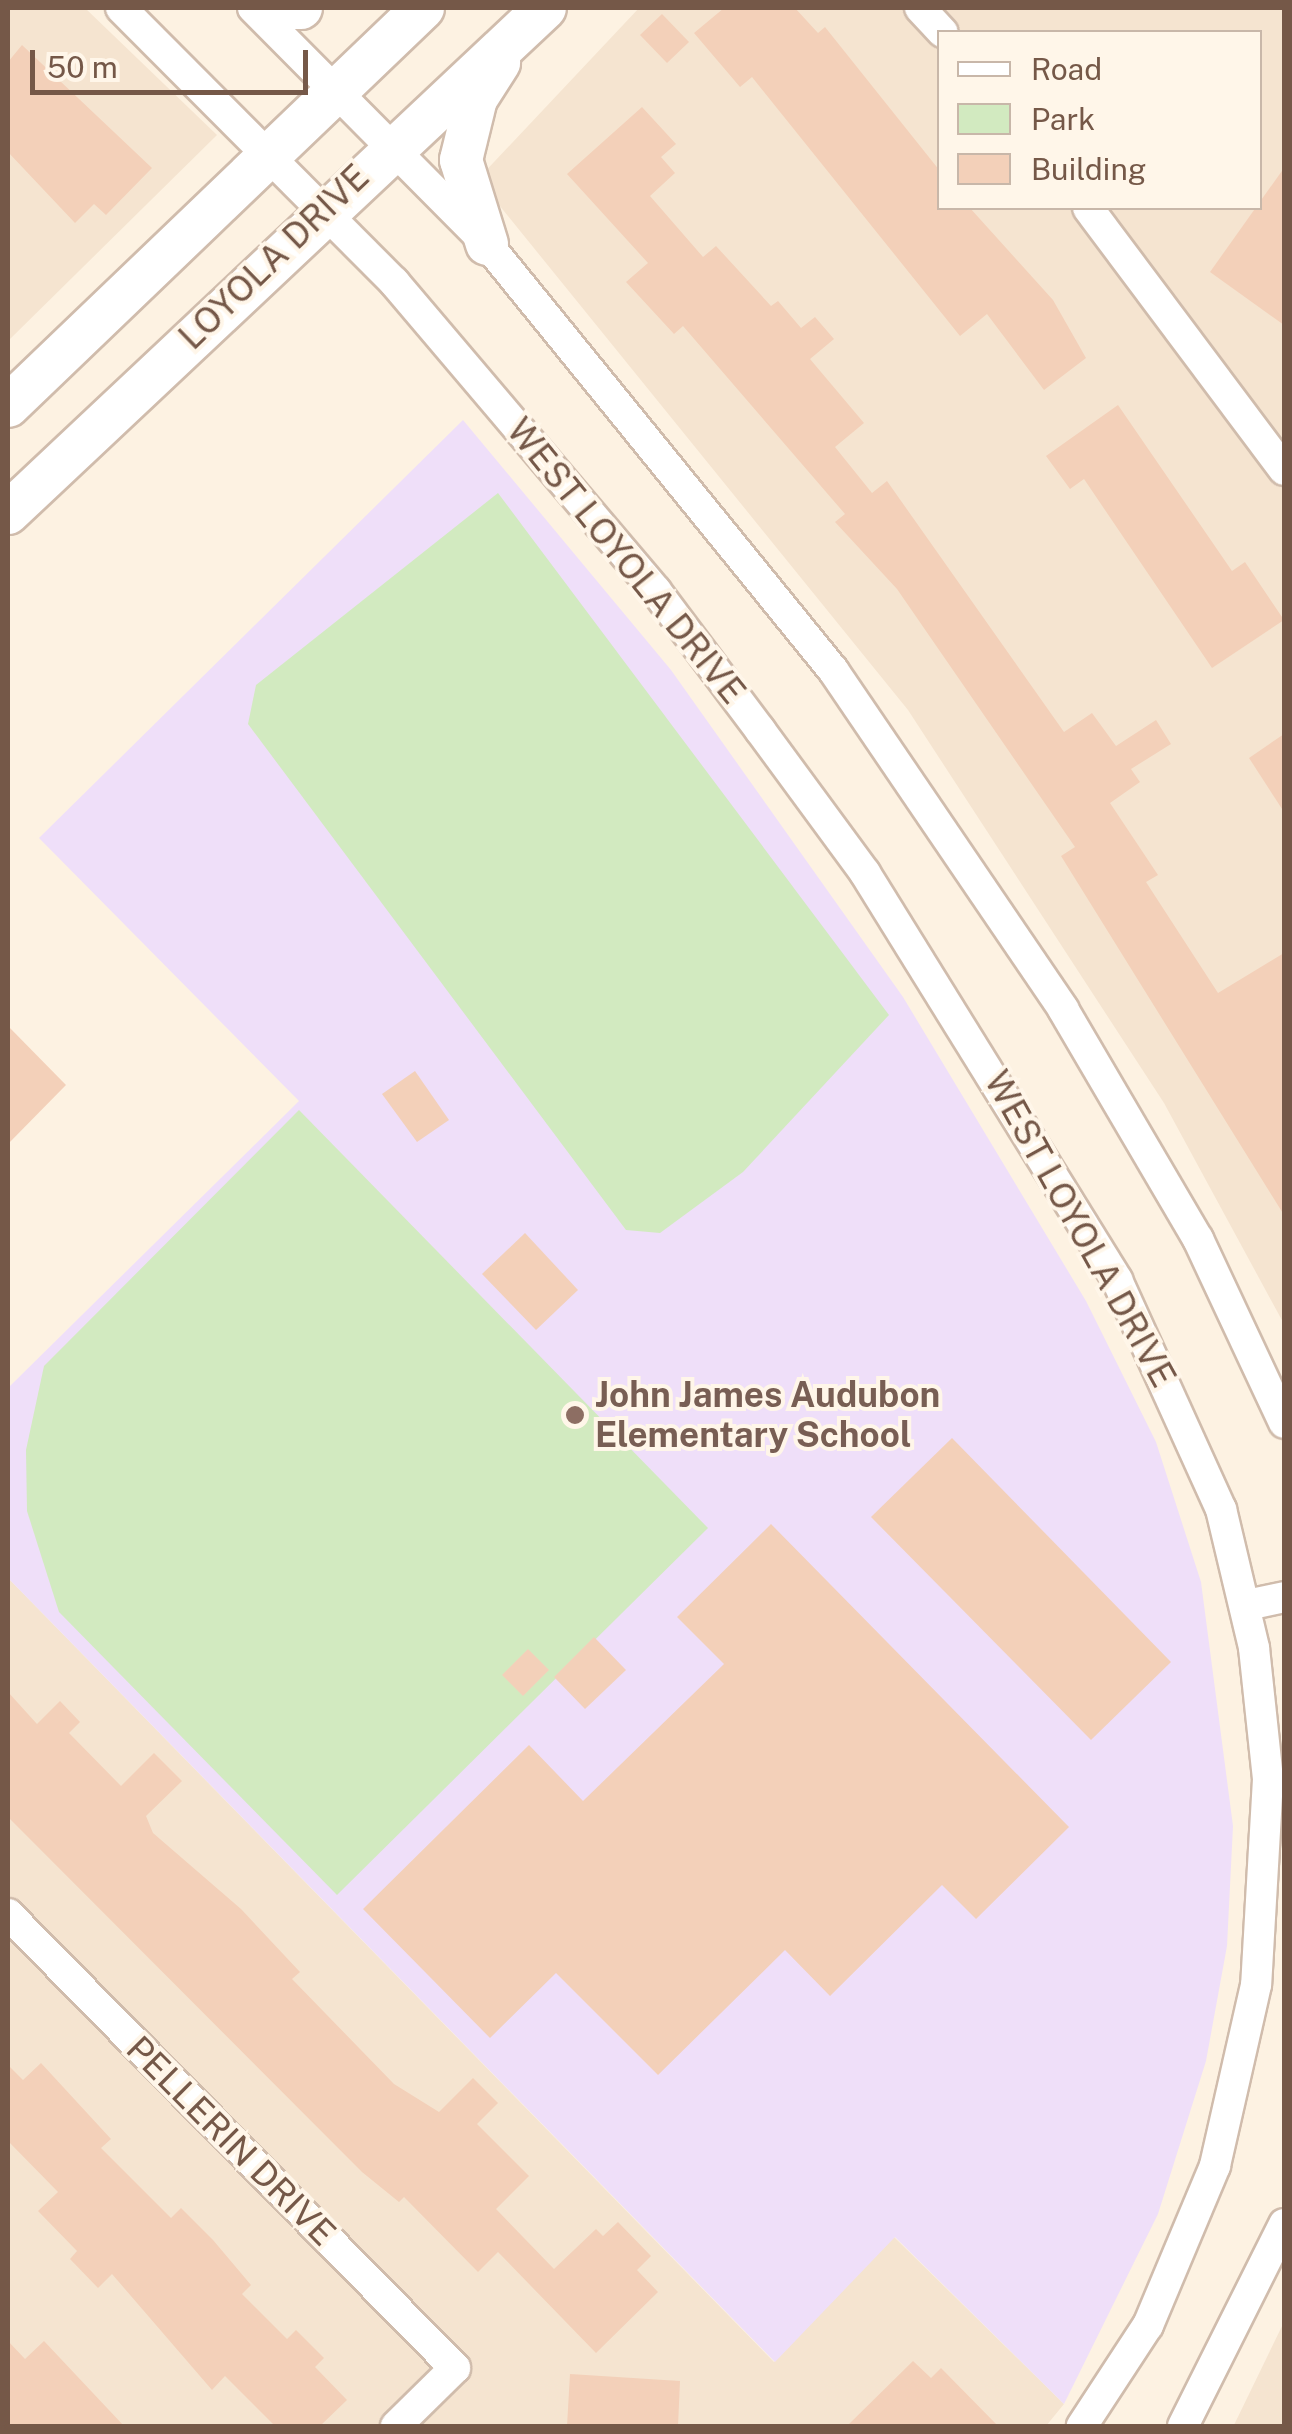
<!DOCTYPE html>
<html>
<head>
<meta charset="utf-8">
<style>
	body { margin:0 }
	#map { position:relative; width:1292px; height:2434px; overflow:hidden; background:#fdf2e2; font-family:"Public Sans",sans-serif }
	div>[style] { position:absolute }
	.residential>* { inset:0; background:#f5e4d0 }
	.education>* { inset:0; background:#efdff9 }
	.green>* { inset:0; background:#d2eac0 }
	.building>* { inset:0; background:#f3d0b9 }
	.roads { filter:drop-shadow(2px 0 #d0bcac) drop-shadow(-2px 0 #d0bcac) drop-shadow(0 2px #d0bcac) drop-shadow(0 -2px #d0bcac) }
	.street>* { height:30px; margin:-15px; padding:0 15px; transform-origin:15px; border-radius:15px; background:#fff }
	.secondary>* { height:42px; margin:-21px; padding:0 21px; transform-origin:21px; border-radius:21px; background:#fff }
	.dots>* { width:28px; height:28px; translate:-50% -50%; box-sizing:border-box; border:5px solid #fff6e9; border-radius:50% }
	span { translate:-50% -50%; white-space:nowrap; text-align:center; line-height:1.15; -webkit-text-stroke:8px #fff6e9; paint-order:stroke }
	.street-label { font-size:35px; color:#755848 }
	.education-label { font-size:35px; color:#785e54; font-weight:700 }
	.left { translate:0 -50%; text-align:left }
	.frame { position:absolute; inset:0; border:10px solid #755848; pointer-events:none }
	.legend { position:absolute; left:937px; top:30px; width:325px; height:180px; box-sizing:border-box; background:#fff6e9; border:2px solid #c8b7a9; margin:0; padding:12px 18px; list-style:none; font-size:30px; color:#755848 }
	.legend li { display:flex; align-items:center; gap:20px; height:50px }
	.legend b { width:50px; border:2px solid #c8b7a9 }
	.scale { position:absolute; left:30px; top:50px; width:278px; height:45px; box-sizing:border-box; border:5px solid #755848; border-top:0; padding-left:12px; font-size:30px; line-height:35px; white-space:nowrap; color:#755848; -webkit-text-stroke:8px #fff6e9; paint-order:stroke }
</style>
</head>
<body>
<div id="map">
	<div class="residential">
		<div style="clip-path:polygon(8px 8px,85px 8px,217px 135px,8px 341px)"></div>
		<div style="clip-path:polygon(evenodd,639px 8px,1284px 8px,1284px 1324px,1164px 1103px,908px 710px,478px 179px,639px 8px,939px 32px,1260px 32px,1260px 208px,939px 208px,939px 32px)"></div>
		<div style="clip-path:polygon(8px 1578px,774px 2362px,894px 2237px,1064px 2404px,1046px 2426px,8px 2426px)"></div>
		<div style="clip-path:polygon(1284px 2322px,1284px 2426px,1233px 2426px,1234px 2425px)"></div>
	</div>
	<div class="education">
		<div style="clip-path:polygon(463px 420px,671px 670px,903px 997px,1086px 1301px,1156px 1442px,1201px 1582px,1233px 1826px,1227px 1946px,1206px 2061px,1158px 2214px,1064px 2404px,895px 2237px,775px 2362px,8px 1578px,8px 1388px,299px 1101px,39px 838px)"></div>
	</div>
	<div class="green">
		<div style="clip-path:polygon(498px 493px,889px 1015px,743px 1172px,660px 1233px,626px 1230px,248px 724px,256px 685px)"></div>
		<div style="clip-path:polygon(299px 1110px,708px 1528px,337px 1895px,59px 1612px,27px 1511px,26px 1450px,44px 1366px)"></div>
	</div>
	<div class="building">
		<div style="clip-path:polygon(724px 8px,795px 8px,818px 33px,825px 27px,940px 171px,940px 208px,970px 208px,1053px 300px,1086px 358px,1044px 390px,987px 314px,960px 336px,752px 77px,740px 87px,694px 33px)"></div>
		<div style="clip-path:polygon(662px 14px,689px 42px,667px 63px,640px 35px)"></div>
		<div style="clip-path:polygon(22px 45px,152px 168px,106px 215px,94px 204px,75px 223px,8px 152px,8px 62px)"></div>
		<div style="clip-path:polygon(642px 107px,676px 144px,661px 157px,675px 173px,650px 196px,703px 257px,716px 246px,771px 306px,778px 301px,801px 328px,815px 317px,834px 339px,810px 359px,864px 423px,835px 447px,872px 493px,887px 481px,1064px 732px,1092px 713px,1116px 746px,1156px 720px,1171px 744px,1131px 769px,1140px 782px,1110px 803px,1158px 875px,1146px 882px,1218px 993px,1284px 953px,1284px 1215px,1061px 856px,1075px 847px,897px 589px,835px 522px,845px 514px,683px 326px,674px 334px,626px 282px,648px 263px,567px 174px)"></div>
		<div style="clip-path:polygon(1284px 168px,1284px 325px,1210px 272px)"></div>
		<div style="clip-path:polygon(1118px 405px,1232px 571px,1245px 562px,1284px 620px,1212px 668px,1084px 479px,1070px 489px,1046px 456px)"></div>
		<div style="clip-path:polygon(1284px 734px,1284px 812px,1249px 758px)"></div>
		<div style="clip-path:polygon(8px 1026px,66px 1085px,8px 1144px)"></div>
		<div style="clip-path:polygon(415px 1071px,449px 1120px,417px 1142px,382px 1094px)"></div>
		<div style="clip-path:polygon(525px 1233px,578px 1290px,536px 1330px,482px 1274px)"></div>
		<div style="clip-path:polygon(952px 1438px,1171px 1662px,1091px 1740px,871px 1517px)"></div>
		<div style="clip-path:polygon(771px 1524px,1069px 1827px,976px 1919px,942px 1885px,830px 1996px,785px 1950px,658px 2075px,556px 1973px,490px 2038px,363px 1909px,529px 1745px,583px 1801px,724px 1664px,677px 1617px)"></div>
		<div style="clip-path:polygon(594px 1637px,626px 1670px,585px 1709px,554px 1677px)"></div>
		<div style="clip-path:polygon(528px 1649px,549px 1670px,523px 1696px,502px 1675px)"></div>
		<div style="clip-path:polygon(8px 1692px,37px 1724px,60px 1701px,80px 1722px,69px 1733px,121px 1786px,154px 1753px,182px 1781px,146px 1816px,153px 1833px,241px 1909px,300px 1972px,292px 1979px,394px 2084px,439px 2112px,473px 2078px,498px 2103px,477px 2124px,529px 2176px,496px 2209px,554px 2269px,596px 2229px,603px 2236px,618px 2222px,651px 2256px,637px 2270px,658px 2292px,596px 2353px,498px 2252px,478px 2272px,404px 2197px,399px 2202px,362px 2172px,8px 1817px)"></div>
		<div style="clip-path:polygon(41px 2063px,111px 2139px,101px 2148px,171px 2218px,181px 2208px,213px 2240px,251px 2285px,242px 2294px,287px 2339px,296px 2330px,324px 2358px,315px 2367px,347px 2400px,320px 2426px,275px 2426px,225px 2376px,212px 2390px,112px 2274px,98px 2288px,70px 2259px,77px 2251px,38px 2211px,58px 2192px,8px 2141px,8px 2065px,23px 2080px)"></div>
		<div style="clip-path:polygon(8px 2341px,25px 2359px,44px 2341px,124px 2426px,8px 2426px)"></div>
		<div style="clip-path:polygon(913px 2361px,931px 2378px,941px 2368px,998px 2426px,847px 2426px)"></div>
		<div style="clip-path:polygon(570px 2374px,680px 2381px,678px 2426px,567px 2426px)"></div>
	</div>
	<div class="roads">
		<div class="street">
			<div style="left:121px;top:8px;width:387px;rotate:45.1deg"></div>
			<div style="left:394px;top:282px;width:405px;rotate:49.7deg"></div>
			<div style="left:656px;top:591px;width:174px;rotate:53.2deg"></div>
			<div style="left:760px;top:730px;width:177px;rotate:53.7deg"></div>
			<div style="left:865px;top:873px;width:479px;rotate:58.2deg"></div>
			<div style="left:1117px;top:1280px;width:252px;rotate:65.6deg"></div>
			<div style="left:1221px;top:1509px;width:143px;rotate:76.6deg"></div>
			<div style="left:1254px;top:1648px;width:132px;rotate:83.9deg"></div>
			<div style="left:1268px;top:1779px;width:206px;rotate:93.3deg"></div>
			<div style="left:1256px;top:1985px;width:186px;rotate:102.8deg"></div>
			<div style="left:1215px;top:2166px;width:173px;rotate:112.8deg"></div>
			<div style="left:1148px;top:2325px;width:121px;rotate:123.2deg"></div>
			<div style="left:253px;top:8px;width:332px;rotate:45.2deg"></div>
			<div style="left:487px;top:244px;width:549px;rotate:50.92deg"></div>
			<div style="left:833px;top:670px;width:410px;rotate:55.8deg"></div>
			<div style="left:1063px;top:1009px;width:267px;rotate:59.6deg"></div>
			<div style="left:1198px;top:1239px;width:203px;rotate:64.9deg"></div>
			<div style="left:920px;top:8px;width:33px;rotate:47deg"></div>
			<div style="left:1088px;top:208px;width:327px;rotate:53.2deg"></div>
			<div style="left:1247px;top:1605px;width:38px;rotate:-12deg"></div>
			<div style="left:8px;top:1914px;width:637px;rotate:45.45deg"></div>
			<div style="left:455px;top:2368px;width:83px;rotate:135.5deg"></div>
			<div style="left:1183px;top:2426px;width:226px;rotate:-63.4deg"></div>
		</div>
		<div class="secondary">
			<div style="left:264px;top:8px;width:37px"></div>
			<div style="left:487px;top:244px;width:88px;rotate:-107.2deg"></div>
			<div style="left:461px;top:160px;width:63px;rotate:-76.2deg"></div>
			<div style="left:476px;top:99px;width:43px;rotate:-57.4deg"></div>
			<div style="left:8px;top:406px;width:575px;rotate:-43.8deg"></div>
			<div style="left:8px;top:513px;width:737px;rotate:-43.24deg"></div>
		</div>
	</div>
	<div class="dots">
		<div style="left:575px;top:1415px;background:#8d6e63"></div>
	</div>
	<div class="street-label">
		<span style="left:274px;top:257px;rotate:-44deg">LOYOLA DRIVE</span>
		<span style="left:626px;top:561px;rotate:51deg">WEST LOYOLA DRIVE</span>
		<span style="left:1080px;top:1229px;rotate:61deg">WEST LOYOLA DRIVE</span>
		<span style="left:231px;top:2141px;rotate:45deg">PELLERIN DRIVE</span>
	</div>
	<div class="education-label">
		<span class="left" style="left:595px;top:1415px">John James Audubon<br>Elementary School</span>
	</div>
	<div class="frame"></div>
	<ul class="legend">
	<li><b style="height:12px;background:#fff"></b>Road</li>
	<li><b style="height:28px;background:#d2eac0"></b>Park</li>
	<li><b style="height:28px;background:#f3d0b9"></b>Building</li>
	</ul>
	<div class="scale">50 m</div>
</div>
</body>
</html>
